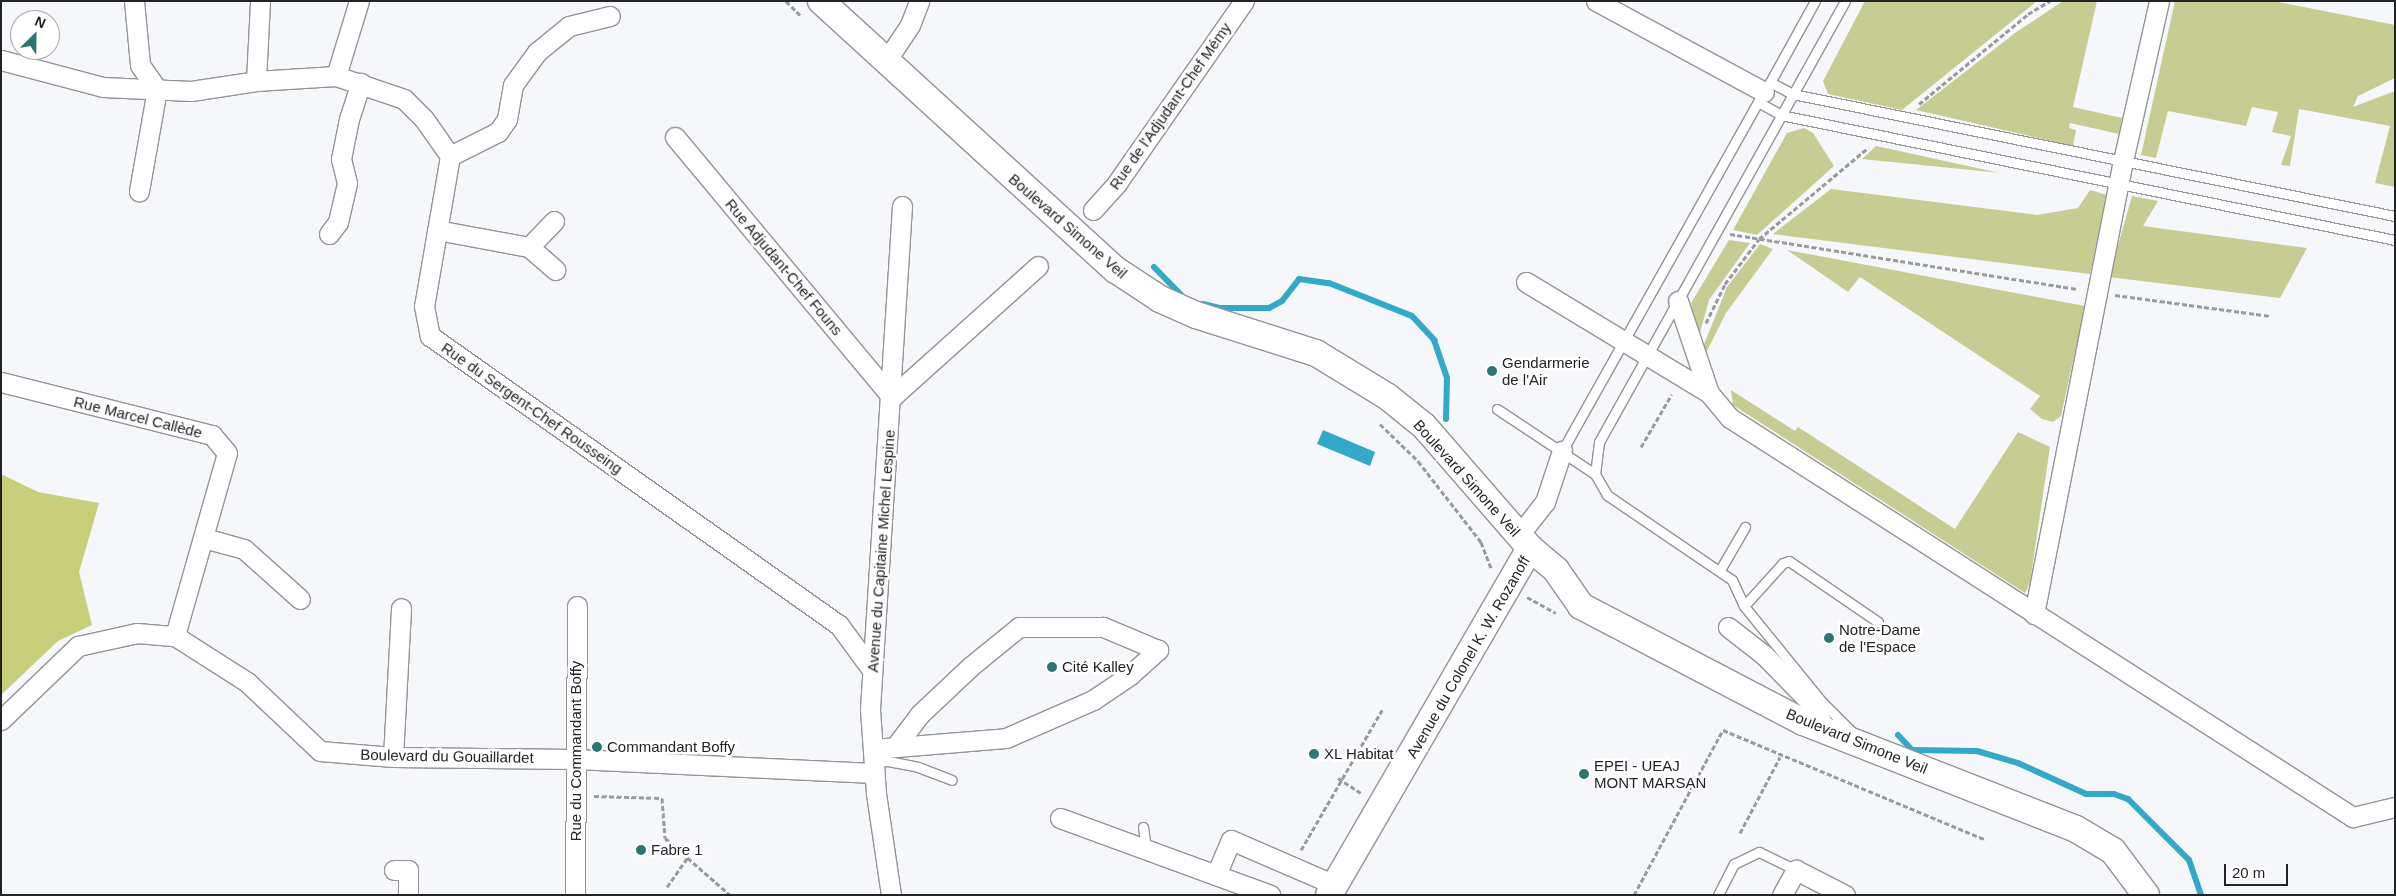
<!DOCTYPE html>
<html>
<head>
<meta charset="utf-8">
<style>
	body { margin:0 }
	#map { position:relative; width:2396px; height:896px; overflow:hidden; background:#f6f7fa; font-family:Arial,sans-serif }
	div>[style] { position:absolute }
	.green>* { inset:0; background:#c7cd92 }
	.forest>* { inset:0; background:#c8ce79 }
	.water>* { inset:0; background:#32a9c6 }
	.stream>* { height:6px; margin:-3px; padding:0 3px; transform-origin:3px; border-radius:3px; background:#32a9c6 }
	.path>* { height:3px; margin-top:-1.5px; transform-origin:0; background:repeating-linear-gradient(90deg,#999a9c 0 5px,transparent 0 7.5px) }
	.roads { filter:drop-shadow(1px 0 #929496) drop-shadow(-1px 0 #929496) drop-shadow(0 1px #929496) drop-shadow(0 -1px #929496) }
	.lane>* { height:9px; margin:-4.5px; padding:0 4.5px; transform-origin:4.5px; border-radius:4.5px; background:#fff }
	.street>* { height:19px; margin:-9.5px; padding:0 9.5px; transform-origin:9.5px; border-radius:9.5px; background:#fff }
	.secondary>* { height:26px; margin:-13px; padding:0 13px; transform-origin:13px; border-radius:13px; background:#fff }
	.dots>* { width:14px; height:14px; translate:-50% -50%; box-sizing:border-box; border:2px solid #fff; border-radius:50% }
	span { translate:-50% -50%; white-space:nowrap; text-align:center; line-height:1.15; -webkit-text-stroke:5px #fff; paint-order:stroke }
	.street-label { font-size:15px; color:#222324 }
	.poi-label { font-size:15px; color:#222324 }
	.left { translate:0 -50%; text-align:left }
	.frame { position:absolute; inset:0; border:2px solid #222324; pointer-events:none }
	.north { position:absolute; left:10px; top:10px; width:50px; height:50px; box-sizing:border-box; background:#fff; border:1px solid #a7a7a7; border-radius:50%; rotate:23deg; font-size:14px; font-weight:700; line-height:20px; text-align:center; color:#222324 }
	.north::after { content:''; display:block; margin:auto; width:18px; height:22px; background:#2c7572; clip-path:polygon(50% 0,100% 100%,50% 72%,0 100%) }
	.scale { position:absolute; left:2224px; top:864px; width:64px; height:22px; box-sizing:border-box; border:2px solid #222324; border-top:0; padding-left:6px; font-size:15px; line-height:18px; white-space:nowrap; color:#222324; -webkit-text-stroke:4px #fff; paint-order:stroke }
</style>
</head>
<body>
<div id="map">
	<div class="green">
		<div style="clip-path:polygon(1865px 1px,2037px 1px,1902px 110px,1828px 94px,1823px 81px)"></div>
		<div style="clip-path:polygon(2063px 1px,2097px 1px,2073px 107px,2122px 118px,2119px 134px,2070px 123px,2069px 128px,2076px 130px,2073px 146px,1916px 110px,2015px 33px)"></div>
		<div style="clip-path:polygon(2175px 1px,2273px 1px,2395px 25px,2395px 78px,2358px 96px,2353px 107px,2395px 91px,2395px 187px,2375px 183px,2390px 126px,2299px 109px,2290px 166px,2281px 165px,2291px 136px,2272px 132px,2278px 112px,2252px 107px,2246px 126px,2168px 111px,2156px 158px,2141px 155px)"></div>
		<div style="clip-path:polygon(1804px 128px,1813px 133px,1834px 166px,1757px 235px,1733px 230px,1787px 133px)"></div>
		<div style="clip-path:polygon(1876px 146px,2000px 173px,1862px 159px)"></div>
		<div style="clip-path:polygon(1831px 189px,2037px 215px,2078px 208px,2090px 190px,2107px 195px,2090px 274px,1773px 234px)"></div>
		<div style="clip-path:polygon(2132px 196px,2158px 201px,2143px 226px,2307px 248px,2280px 298px,2109px 277px)"></div>
		<div style="clip-path:polygon(1729px 240px,1750px 243px,1709px 300px,1699px 336px,1691px 303px)"></div>
		<div style="clip-path:polygon(1760px 244px,1773px 249px,1726px 313px,1707px 351px,1703px 347px,1727px 287px)"></div>
		<div style="clip-path:polygon(1787px 250px,2085px 306px,2061px 416px,2053px 422px,2042px 419px,2030px 409px,2040px 396px,1860px 277px,1848px 292px)"></div>
		<div style="clip-path:polygon(1731px 390px,1795px 431px,1798px 427px,1955px 529px,2018px 432px,2050px 447px,2030px 583px,2025px 593px,1733px 405px)"></div>
	</div>
	<div class="forest">
		<div style="clip-path:polygon(1px 474px,38px 492px,99px 503px,79px 572px,92px 625px,58px 641px,1px 695px)"></div>
	</div>
	<div class="water">
		<div style="clip-path:polygon(1323px 430px,1375px 452px,1370px 466px,1317px 444px)"></div>
	</div>
	<div class="stream">
		<div style="left:1154px;top:267px;width:43px;rotate:45.9deg"></div>
		<div style="left:1203px;top:304px;width:18px;rotate:13deg"></div>
		<div style="left:1221px;top:308px;width:48px"></div>
		<div style="left:1269px;top:308px;width:15px;rotate:-28deg"></div>
		<div style="left:1282px;top:301px;width:28px;rotate:-52deg"></div>
		<div style="left:1299px;top:279px;width:30px;rotate:8deg"></div>
		<div style="left:1329px;top:283px;width:89px;rotate:21.7deg"></div>
		<div style="left:1412px;top:316px;width:33px;rotate:47deg"></div>
		<div style="left:1434px;top:340px;width:40px;rotate:71.1deg"></div>
		<div style="left:1447px;top:378px;width:41px;rotate:91.4deg"></div>
		<div style="left:1898px;top:735px;width:21px;rotate:47deg"></div>
		<div style="left:1912px;top:750px;width:65px;rotate:0.9deg"></div>
		<div style="left:1977px;top:751px;width:43px;rotate:16.3deg"></div>
		<div style="left:2018px;top:763px;width:75px;rotate:24.5deg"></div>
		<div style="left:2086px;top:794px;width:28px"></div>
		<div style="left:2114px;top:794px;width:15px;rotate:20deg"></div>
		<div style="left:2128px;top:799px;width:86px;rotate:45deg"></div>
		<div style="left:2189px;top:860px;width:37px;rotate:71deg"></div>
	</div>
	<div class="path">
		<div style="left:786px;top:1px;width:21px;rotate:45deg"></div>
		<div style="left:1919px;top:104px;width:141px;rotate:-39.5deg"></div>
		<div style="left:2028px;top:14px;width:26px;rotate:-31deg"></div>
		<div style="left:1730px;top:234px;width:351px;rotate:9deg"></div>
		<div style="left:2115px;top:295px;width:157px;rotate:7.7deg"></div>
		<div style="left:1706px;top:323px;width:43px;rotate:-64deg"></div>
		<div style="left:1725px;top:284px;width:56px;rotate:-52.9deg"></div>
		<div style="left:1759px;top:239px;width:143px;rotate:-39.9deg"></div>
		<div style="left:1380px;top:424px;width:53px;rotate:44.2deg"></div>
		<div style="left:1418px;top:461px;width:103px;rotate:52.1deg"></div>
		<div style="left:1481px;top:542px;width:28px;rotate:69deg"></div>
		<div style="left:1641px;top:447px;width:61px;rotate:-59.7deg"></div>
		<div style="left:1527px;top:597px;width:33px;rotate:29deg"></div>
		<div style="left:1338px;top:778px;width:27px;rotate:33deg"></div>
		<div style="left:594px;top:796px;width:68px;rotate:1.7deg"></div>
		<div style="left:662px;top:798px;width:40px;rotate:85.7deg"></div>
		<div style="left:665px;top:838px;width:86px;rotate:41.2deg"></div>
		<div style="left:1740px;top:833px;width:86px;rotate:-62.2deg"></div>
		<div style="left:1301px;top:850px;width:162px;rotate:-59.9deg"></div>
		<div style="left:667px;top:887px;width:37px;rotate:-55deg"></div>
		<div style="left:1634px;top:895px;width:187px;rotate:-61.7deg"></div>
		<div style="left:1723px;top:730px;width:285px;rotate:22.7deg"></div>
	</div>
	<div class="roads">
		<div class="lane">
			<div style="left:1845px;top:1px;width:505px;rotate:119.15deg"></div>
			<div style="left:1599px;top:442px;width:32px;rotate:97deg"></div>
			<div style="left:1595px;top:474px;width:24px;rotate:60deg"></div>
			<div style="left:1607px;top:495px;width:151px;rotate:34.2deg"></div>
			<div style="left:1732px;top:580px;width:29px;rotate:65deg"></div>
			<div style="left:1744px;top:606px;width:124px;rotate:50.9deg"></div>
			<div style="left:1822px;top:702px;width:42px;rotate:45deg"></div>
			<div style="left:1770px;top:82px;width:26px;rotate:28deg"></div>
			<div style="left:1793px;top:94px;width:614px;rotate:11.46deg"></div>
			<div style="left:1768px;top:86px;width:97px;rotate:-61.1deg"></div>
			<div style="left:1758px;top:102px;width:26px;rotate:29deg"></div>
			<div style="left:1781px;top:115px;width:627px;rotate:11.51deg"></div>
			<div style="left:1497px;top:409px;width:118px;rotate:33.6deg"></div>
			<div style="left:1562px;top:451px;width:406px;rotate:-60.7deg"></div>
			<div style="left:1720px;top:570px;width:50px;rotate:-59.8deg"></div>
			<div style="left:1744px;top:606px;width:58px;rotate:-47.8deg"></div>
			<div style="left:1783px;top:563px;width:6px;rotate:-18deg"></div>
			<div style="left:1789px;top:561px;width:108px;rotate:34.4deg"></div>
			<div style="left:874px;top:762px;width:14px;rotate:-4deg"></div>
			<div style="left:888px;top:761px;width:31px;rotate:11deg"></div>
			<div style="left:918px;top:767px;width:36px;rotate:21deg"></div>
			<div style="left:1143px;top:827px;width:22px;rotate:82deg"></div>
			<div style="left:1718px;top:895px;width:35px;rotate:-63deg"></div>
			<div style="left:1734px;top:864px;width:28px;rotate:-26deg"></div>
			<div style="left:1759px;top:852px;width:41px;rotate:25.9deg"></div>
		</div>
		<div class="street">
			<div style="left:134px;top:1px;width:64px;rotate:84.6deg"></div>
			<div style="left:140px;top:65px;width:29px;rotate:55deg"></div>
			<div style="left:157px;top:89px;width:104px;rotate:100deg"></div>
			<div style="left:1596px;top:1px;width:191px;rotate:28.4deg"></div>
			<div style="left:1px;top:60px;width:106px;rotate:14.8deg"></div>
			<div style="left:103px;top:87px;width:88px;rotate:2.6deg"></div>
			<div style="left:191px;top:91px;width:66px;rotate:-8.7deg"></div>
			<div style="left:256px;top:81px;width:80px;rotate:-3.6deg"></div>
			<div style="left:336px;top:76px;width:72px;rotate:18.7deg"></div>
			<div style="left:404px;top:99px;width:28px;rotate:45deg"></div>
			<div style="left:424px;top:119px;width:45px;rotate:54.9deg"></div>
			<div style="left:450px;top:156px;width:152px;rotate:99.8deg"></div>
			<div style="left:424px;top:306px;width:31px;rotate:79deg"></div>
			<div style="left:430px;top:336px;width:501px;rotate:35.25deg"></div>
			<div style="left:839px;top:625px;width:56px;rotate:53.7deg"></div>
			<div style="left:886px;top:61px;width:43px;rotate:-56.3deg"></div>
			<div style="left:910px;top:25px;width:26px;rotate:-69deg"></div>
			<div style="left:336px;top:76px;width:78px;rotate:-73deg"></div>
			<div style="left:256px;top:81px;width:80px;rotate:-87.1deg"></div>
			<div style="left:675px;top:137px;width:339px;rotate:50.2deg"></div>
			<div style="left:892px;top:397px;width:196px;rotate:-41.9deg"></div>
			<div style="left:450px;top:156px;width:54px;rotate:-26.6deg"></div>
			<div style="left:498px;top:132px;width:16px;rotate:-55deg"></div>
			<div style="left:507px;top:119px;width:35px;rotate:-80deg"></div>
			<div style="left:513px;top:85px;width:41px;rotate:-54deg"></div>
			<div style="left:537px;top:52px;width:41px;rotate:-39.1deg"></div>
			<div style="left:569px;top:26px;width:42px;rotate:-13.7deg"></div>
			<div style="left:1093px;top:210px;width:36px;rotate:-48deg"></div>
			<div style="left:1117px;top:183px;width:222px;rotate:-55.1deg"></div>
			<div style="left:437px;top:230px;width:94px;rotate:10.5deg"></div>
			<div style="left:529px;top:247px;width:36px;rotate:-46deg"></div>
			<div style="left:329px;top:234px;width:15px;rotate:-53deg"></div>
			<div style="left:338px;top:222px;width:40px;rotate:-77deg"></div>
			<div style="left:347px;top:183px;width:25px;rotate:-104deg"></div>
			<div style="left:341px;top:159px;width:41px;rotate:-78.7deg"></div>
			<div style="left:349px;top:119px;width:38px;rotate:-72deg"></div>
			<div style="left:529px;top:247px;width:35px;rotate:41deg"></div>
			<div style="left:1526px;top:282px;width:214px;rotate:31.2deg"></div>
			<div style="left:1709px;top:393px;width:33px;rotate:50deg"></div>
			<div style="left:1730px;top:418px;width:740px;rotate:32.64deg"></div>
			<div style="left:2353px;top:817px;width:43px;rotate:-13.4deg"></div>
			<div style="left:1678px;top:301px;width:97px;rotate:71.4deg"></div>
			<div style="left:1px;top:382px;width:218px;rotate:14.1deg"></div>
			<div style="left:212px;top:435px;width:23px;rotate:50deg"></div>
			<div style="left:227px;top:453px;width:190px;rotate:105.9deg"></div>
			<div style="left:1519px;top:535px;width:42px;rotate:-51.8deg"></div>
			<div style="left:1545px;top:502px;width:54px;rotate:-71.6deg"></div>
			<div style="left:204px;top:538px;width:41px;rotate:15.4deg"></div>
			<div style="left:244px;top:549px;width:75px;rotate:41.8deg"></div>
			<div style="left:2034px;top:614px;width:462px;rotate:-78.9deg"></div>
			<div style="left:2123px;top:161px;width:164px;rotate:-77.3deg"></div>
			<div style="left:1728px;top:627px;width:46px;rotate:37.9deg"></div>
			<div style="left:1764px;top:655px;width:67px;rotate:45.6deg"></div>
			<div style="left:1811px;top:703px;width:33px;rotate:61deg"></div>
			<div style="left:1px;top:720px;width:107px;rotate:-43.9deg"></div>
			<div style="left:78px;top:646px;width:60px;rotate:-12.4deg"></div>
			<div style="left:137px;top:633px;width:38px;rotate:5deg"></div>
			<div style="left:175px;top:636px;width:85px;rotate:32.6deg"></div>
			<div style="left:247px;top:682px;width:100px;rotate:43.4deg"></div>
			<div style="left:320px;top:751px;width:73px;rotate:4.7deg"></div>
			<div style="left:393px;top:757px;width:182px;rotate:0.6deg"></div>
			<div style="left:575px;top:759px;width:299px;rotate:2.7deg"></div>
			<div style="left:873px;top:749px;width:133px;rotate:-4.7deg"></div>
			<div style="left:1006px;top:738px;width:95px;rotate:-23.6deg"></div>
			<div style="left:1093px;top:700px;width:45px;rotate:-34deg"></div>
			<div style="left:1130px;top:675px;width:38px;rotate:-42deg"></div>
			<div style="left:1158px;top:650px;width:60px;rotate:-157.3deg"></div>
			<div style="left:1103px;top:627px;width:84px;rotate:180deg"></div>
			<div style="left:1019px;top:627px;width:62px;rotate:140.9deg"></div>
			<div style="left:971px;top:666px;width:70px;rotate:136.7deg"></div>
			<div style="left:920px;top:714px;width:41px;rotate:127.1deg"></div>
			<div style="left:393px;top:757px;width:149px;rotate:-86.9deg"></div>
			<div style="left:1060px;top:818px;width:224px;rotate:20.1deg"></div>
			<div style="left:394px;top:870px;width:14px"></div>
			<div style="left:408px;top:870px;width:25px;rotate:90deg"></div>
			<div style="left:1216px;top:875px;width:38px;rotate:-67deg"></div>
			<div style="left:1231px;top:840px;width:113px;rotate:23.4deg"></div>
			<div style="left:575px;top:895px;width:289px;rotate:-89.6deg"></div>
			<div style="left:891px;top:895px;width:103px;rotate:-98.4deg"></div>
			<div style="left:876px;top:793px;width:84px;rotate:-94.1deg"></div>
			<div style="left:870px;top:709px;width:504px;rotate:-86.36deg"></div>
			<div style="left:1782px;top:895px;width:29px;rotate:-61deg"></div>
			<div style="left:1796px;top:870px;width:55px;rotate:27deg"></div>
		</div>
		<div class="secondary">
			<div style="left:821px;top:1px;width:399px;rotate:42.4deg"></div>
			<div style="left:1116px;top:270px;width:53px;rotate:33.4deg"></div>
			<div style="left:1160px;top:299px;width:39px;rotate:24deg"></div>
			<div style="left:1196px;top:315px;width:126px;rotate:17.6deg"></div>
			<div style="left:1316px;top:353px;width:84px;rotate:31.4deg"></div>
			<div style="left:1388px;top:397px;width:46px;rotate:38.9deg"></div>
			<div style="left:1424px;top:426px;width:162px;rotate:49deg"></div>
			<div style="left:1530px;top:548px;width:34px;rotate:40deg"></div>
			<div style="left:1556px;top:570px;width:44px;rotate:55.2deg"></div>
			<div style="left:1581px;top:606px;width:250px;rotate:27.6deg"></div>
			<div style="left:1803px;top:722px;width:293px;rotate:21.4deg"></div>
			<div style="left:2076px;top:829px;width:43px;rotate:30.7deg"></div>
			<div style="left:2113px;top:851px;width:55px;rotate:53.1deg"></div>
			<div style="left:1329px;top:895px;width:401px;rotate:-59.9deg"></div>
		</div>
	</div>
	<div class="dots">
		<div style="left:1492px;top:371px;background:#2c7572"></div>
		<div style="left:1829px;top:638px;background:#2c7572"></div>
		<div style="left:1052px;top:667px;background:#2c7572"></div>
		<div style="left:597px;top:747px;background:#2c7572"></div>
		<div style="left:1314px;top:754px;background:#2c7572"></div>
		<div style="left:1584px;top:774px;background:#2c7572"></div>
		<div style="left:641px;top:850px;background:#2c7572"></div>
	</div>
	<div class="street-label">
		<span style="left:1170px;top:106px;rotate:-55deg">Rue de l'Adjudant-Chef Mémy</span>
		<span style="left:1068px;top:226px;rotate:41deg">Boulevard Simone Veil</span>
		<span style="left:784px;top:267px;rotate:50deg">Rue Adjudant-Chef Founs</span>
		<span style="left:532px;top:408px;rotate:35deg">Rue du Sergent-Chef Rousseing</span>
		<span style="left:138px;top:417px;rotate:14deg">Rue Marcel Callède</span>
		<span style="left:1467px;top:478px;rotate:48deg">Boulevard Simone Veil</span>
		<span style="left:881px;top:551px;rotate:-86deg">Avenue du Capitaine Michel Lespine</span>
		<span style="left:1468px;top:657px;rotate:-60deg">Avenue du Colonel K. W. Rozanoff</span>
		<span style="left:1857px;top:741px;rotate:22deg">Boulevard Simone Veil</span>
		<span style="left:576px;top:751px;rotate:-90deg">Rue du Commandant Boffy</span>
		<span style="left:447px;top:756px;rotate:1deg">Boulevard du Gouaillardet</span>
	</div>
	<div class="poi-label">
		<span class="left" style="left:1502px;top:371px">Gendarmerie<br>de l'Air</span>
		<span class="left" style="left:1839px;top:638px">Notre-Dame<br>de l'Espace</span>
		<span class="left" style="left:1062px;top:667px">Cité Kalley</span>
		<span class="left" style="left:607px;top:747px">Commandant Boffy</span>
		<span class="left" style="left:1324px;top:754px">XL Habitat</span>
		<span class="left" style="left:1594px;top:774px">EPEI - UEAJ<br>MONT MARSAN</span>
		<span class="left" style="left:651px;top:850px">Fabre 1</span>
	</div>
	<div class="frame"></div>
	<div class="north">N</div>
	<div class="scale">20 m</div>
</div>
</body>
</html>
